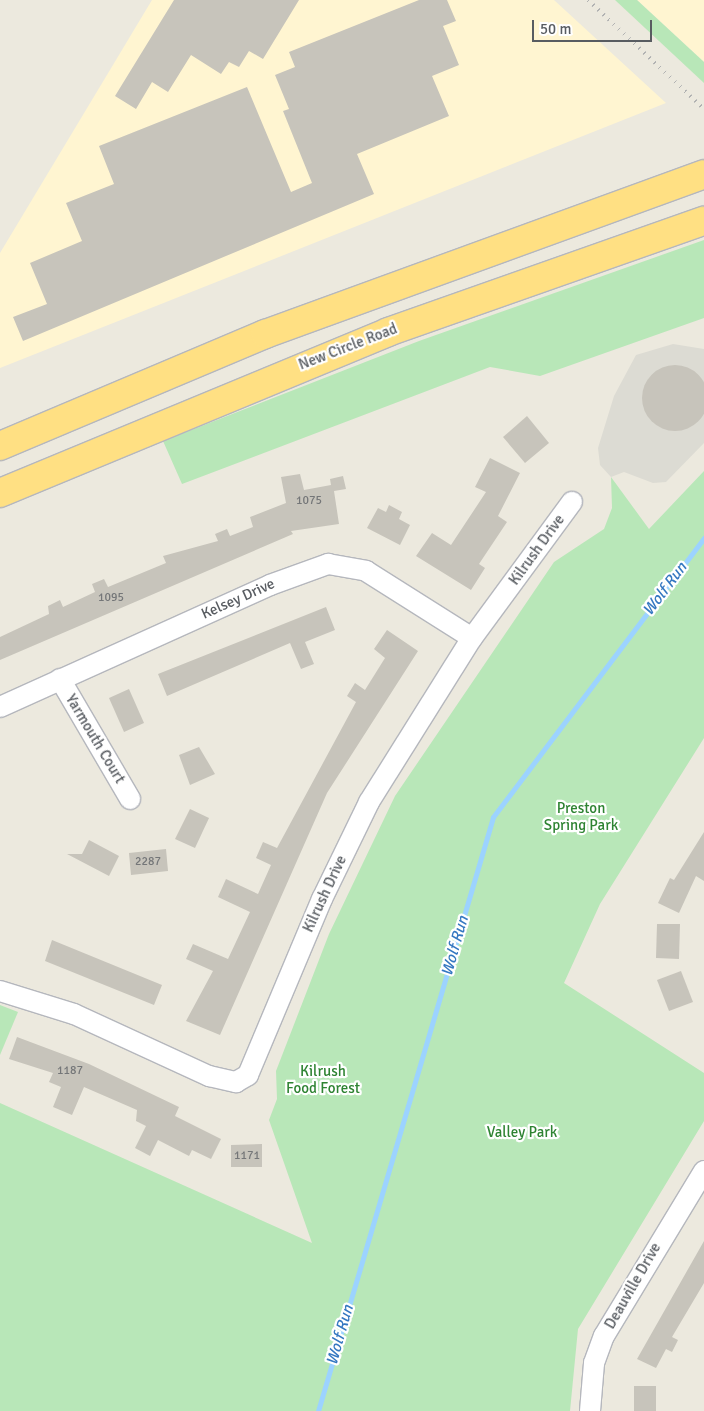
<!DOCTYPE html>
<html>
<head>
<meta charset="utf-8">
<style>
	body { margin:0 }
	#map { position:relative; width:704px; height:1411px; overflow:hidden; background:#ece9de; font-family:Signika,sans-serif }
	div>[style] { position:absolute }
	.commercial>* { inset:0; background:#fff5d1 }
	.industrial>* { inset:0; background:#dcdbd3 }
	.green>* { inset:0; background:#b8e7b8 }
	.stream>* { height:5px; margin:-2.5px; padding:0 2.5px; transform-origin:2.5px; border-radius:2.5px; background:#9cd3ff }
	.building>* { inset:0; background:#c7c4bb }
	.round { border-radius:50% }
	.roads { filter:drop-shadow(1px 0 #b5b7bd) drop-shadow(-1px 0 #b5b7bd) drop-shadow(0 1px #b5b7bd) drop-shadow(0 -1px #b5b7bd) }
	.minor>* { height:20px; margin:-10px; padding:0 10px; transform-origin:10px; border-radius:10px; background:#fff }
	.highway>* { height:28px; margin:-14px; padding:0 14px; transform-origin:14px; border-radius:14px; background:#ffe083 }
	.rail>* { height:4px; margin-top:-2px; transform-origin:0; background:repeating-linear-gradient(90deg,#b1b2b2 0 1px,transparent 0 7px) }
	span { translate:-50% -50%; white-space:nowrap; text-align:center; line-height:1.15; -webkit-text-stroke:4.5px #fff; paint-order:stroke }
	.number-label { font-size:12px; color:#747678 }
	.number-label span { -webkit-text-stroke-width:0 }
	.street-label { font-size:15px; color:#585c61 }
	.park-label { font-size:15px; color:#2e8332 }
	.water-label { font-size:16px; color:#3578c1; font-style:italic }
	.scale { position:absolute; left:532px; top:20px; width:120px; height:22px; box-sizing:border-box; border:2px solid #585c61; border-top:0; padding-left:6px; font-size:15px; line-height:18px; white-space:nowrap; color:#585c61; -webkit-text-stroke:4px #fff; paint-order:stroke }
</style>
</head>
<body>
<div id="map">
	<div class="commercial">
		<div style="clip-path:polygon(152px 0,554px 0,666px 103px,0 368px,0 253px)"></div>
		<div style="clip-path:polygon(637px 0,704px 0,704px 62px)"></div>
	</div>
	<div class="industrial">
		<div style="clip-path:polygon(673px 344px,704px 349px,704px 443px,666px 482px,653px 483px,624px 472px,611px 477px,600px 465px,598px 448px,614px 396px,636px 355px)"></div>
	</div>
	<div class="green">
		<div style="clip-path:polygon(615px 0,637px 0,704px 62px,704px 83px)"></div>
		<div style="clip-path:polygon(704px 240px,704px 318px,540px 376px,490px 367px,182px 484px,163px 441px,419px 341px)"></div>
		<div style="clip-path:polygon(704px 471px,704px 738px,600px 904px,564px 983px,704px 1073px,704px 1121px,578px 1329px,570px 1411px,0 1411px,0 1103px,312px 1243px,269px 1120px,277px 1099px,276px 1071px,329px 934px,395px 796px,554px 562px,604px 529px,612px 508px,611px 477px,649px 529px)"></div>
		<div style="clip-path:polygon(0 1005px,18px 1012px,0 1055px)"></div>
	</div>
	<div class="stream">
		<div style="left:318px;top:1411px;width:619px;rotate:-73.58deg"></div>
		<div style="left:493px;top:817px;width:350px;rotate:-52.9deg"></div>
	</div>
	<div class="building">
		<div style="clip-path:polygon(174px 0,299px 0,263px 59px,249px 51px,239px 67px,229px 62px,221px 74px,191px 55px,168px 92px,152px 82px,136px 109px,115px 96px)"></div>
		<div style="clip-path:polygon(419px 0,447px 0,456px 21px,443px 26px,459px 65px,432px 76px,449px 116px,357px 154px,374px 194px,23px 341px,13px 317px,47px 304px,30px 263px,82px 241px,66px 203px,114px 184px,99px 146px,247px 87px,291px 192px,312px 183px,283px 111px,289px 109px,275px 75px,295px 67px,289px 52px)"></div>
		<div class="round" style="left:642px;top:365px;width:66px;height:66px"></div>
		<div style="clip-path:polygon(527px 416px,549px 443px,525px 463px,503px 437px)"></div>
		<div style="clip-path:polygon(490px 458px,520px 473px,498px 516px,507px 522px,479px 564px,485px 568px,471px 590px,416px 556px,432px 533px,451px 545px,486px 492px,475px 487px)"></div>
		<div style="clip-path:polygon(300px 474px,304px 490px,331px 485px,330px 479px,343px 476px,346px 489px,334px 491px,339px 524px,291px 531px,293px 534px,0 660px,0 637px,49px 614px,48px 606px,60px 600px,63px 607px,95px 592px,92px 584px,104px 579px,108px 587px,166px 563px,163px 556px,218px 541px,215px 534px,227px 529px,230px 536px,253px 527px,250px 517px,286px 503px,281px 477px)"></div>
		<div style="clip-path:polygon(389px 505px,402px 512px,399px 519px,410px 525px,400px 545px,367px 528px,378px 508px,386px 512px)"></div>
		<div style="clip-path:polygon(326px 607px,335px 630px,305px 642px,314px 664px,301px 669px,290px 643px,167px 696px,158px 674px)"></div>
		<div style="clip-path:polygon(387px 630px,418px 651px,327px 793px,220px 1035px,186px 1021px,213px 971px,186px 959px,193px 944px,228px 959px,250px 912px,218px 897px,226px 879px,258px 894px,271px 865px,256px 858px,263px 842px,277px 848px,356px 702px,347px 696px,355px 683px,365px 690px,385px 658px,374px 649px)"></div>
		<div style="clip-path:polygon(129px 689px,144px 723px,124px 732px,109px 698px)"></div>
		<div style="clip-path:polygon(199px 747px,215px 774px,190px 785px,179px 755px)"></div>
		<div style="clip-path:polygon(190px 809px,209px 818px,195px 848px,175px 839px)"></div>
		<div style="clip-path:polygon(704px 832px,704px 881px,696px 876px,679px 913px,658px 903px,670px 878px,674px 880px)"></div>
		<div style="clip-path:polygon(89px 840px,119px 856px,109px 876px,67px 854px,82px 854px)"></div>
		<div style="clip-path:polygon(166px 849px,168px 871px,131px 875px,129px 853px)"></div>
		<div style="clip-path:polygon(657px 924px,680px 924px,679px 959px,656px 958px)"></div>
		<div style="clip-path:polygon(52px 940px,162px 985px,154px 1005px,45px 961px)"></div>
		<div style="clip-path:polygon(681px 971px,693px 1002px,669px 1011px,657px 980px)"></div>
		<div style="clip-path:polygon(17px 1037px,89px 1064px,179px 1107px,175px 1116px,221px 1139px,211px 1159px,192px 1150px,189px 1156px,158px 1140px,150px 1156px,135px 1148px,146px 1126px,136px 1121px,137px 1110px,84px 1087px,72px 1115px,53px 1107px,61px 1087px,49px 1082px,53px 1073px,9px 1059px)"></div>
		<div style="clip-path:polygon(262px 1144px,262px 1167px,231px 1167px,231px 1145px)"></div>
		<div style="clip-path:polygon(704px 1241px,704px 1283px,672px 1337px,678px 1340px,672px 1352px,666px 1349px,656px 1368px,637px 1359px)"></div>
		<div style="clip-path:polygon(634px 1386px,656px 1386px,656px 1411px,634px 1411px)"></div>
	</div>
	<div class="roads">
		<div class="minor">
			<div style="left:60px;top:679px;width:139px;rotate:59.7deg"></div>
			<div style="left:0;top:707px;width:296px;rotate:-24.3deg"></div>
			<div style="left:270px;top:585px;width:62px;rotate:-19.9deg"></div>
			<div style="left:328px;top:564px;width:39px;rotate:10deg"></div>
			<div style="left:366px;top:571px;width:125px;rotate:32.3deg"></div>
			<div style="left:0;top:991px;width:77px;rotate:17.3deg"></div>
			<div style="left:74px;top:1014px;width:149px;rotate:24.7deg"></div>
			<div style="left:209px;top:1076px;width:28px;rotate:13deg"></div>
			<div style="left:236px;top:1082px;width:14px;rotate:-30deg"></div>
			<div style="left:248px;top:1075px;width:191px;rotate:-67.2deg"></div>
			<div style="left:322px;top:899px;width:108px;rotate:-64.1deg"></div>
			<div style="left:369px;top:802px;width:194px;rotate:-57.9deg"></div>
			<div style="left:472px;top:638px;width:169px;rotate:-53.7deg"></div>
			<div style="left:590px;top:1411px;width:48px;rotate:-85.2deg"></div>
			<div style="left:594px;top:1363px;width:29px;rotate:-70deg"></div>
			<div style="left:604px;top:1336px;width:193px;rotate:-58.8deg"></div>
		</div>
		<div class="highway">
			<div style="left:0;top:446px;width:288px;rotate:-22.9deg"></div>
			<div style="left:265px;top:334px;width:467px;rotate:-20deg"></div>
			<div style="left:0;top:493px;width:420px;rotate:-22.5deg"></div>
			<div style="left:388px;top:332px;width:335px;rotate:-19.4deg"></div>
		</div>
	</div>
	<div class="rail">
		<div style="left:588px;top:0;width:159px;rotate:43.2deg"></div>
	</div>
	<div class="number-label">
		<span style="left:309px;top:501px">1075</span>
		<span style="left:111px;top:598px">1095</span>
		<span style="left:148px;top:862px">2287</span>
		<span style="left:70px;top:1071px">1187</span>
		<span style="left:247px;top:1156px">1171</span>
	</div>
	<div class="street-label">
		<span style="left:348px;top:347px;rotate:-21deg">New Circle Road</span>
		<span style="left:537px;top:550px;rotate:-54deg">Kilrush Drive</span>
		<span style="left:238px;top:599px;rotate:-24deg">Kelsey Drive</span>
		<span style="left:95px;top:739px;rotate:59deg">Yarmouth Court</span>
		<span style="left:325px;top:894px;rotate:-65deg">Kilrush Drive</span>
		<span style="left:633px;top:1286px;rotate:-60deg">Deauville Drive</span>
	</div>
	<div class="park-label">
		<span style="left:581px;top:817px">Preston<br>Spring Park</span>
		<span style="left:323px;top:1080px">Kilrush<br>Food Forest</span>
		<span style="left:522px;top:1133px">Valley Park</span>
	</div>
	<div class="water-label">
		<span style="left:665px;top:589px;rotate:-53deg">Wolf Run</span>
		<span style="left:455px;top:946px;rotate:-74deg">Wolf Run</span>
		<span style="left:340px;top:1335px;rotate:-74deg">Wolf Run</span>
	</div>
	<div class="scale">50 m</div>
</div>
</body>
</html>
